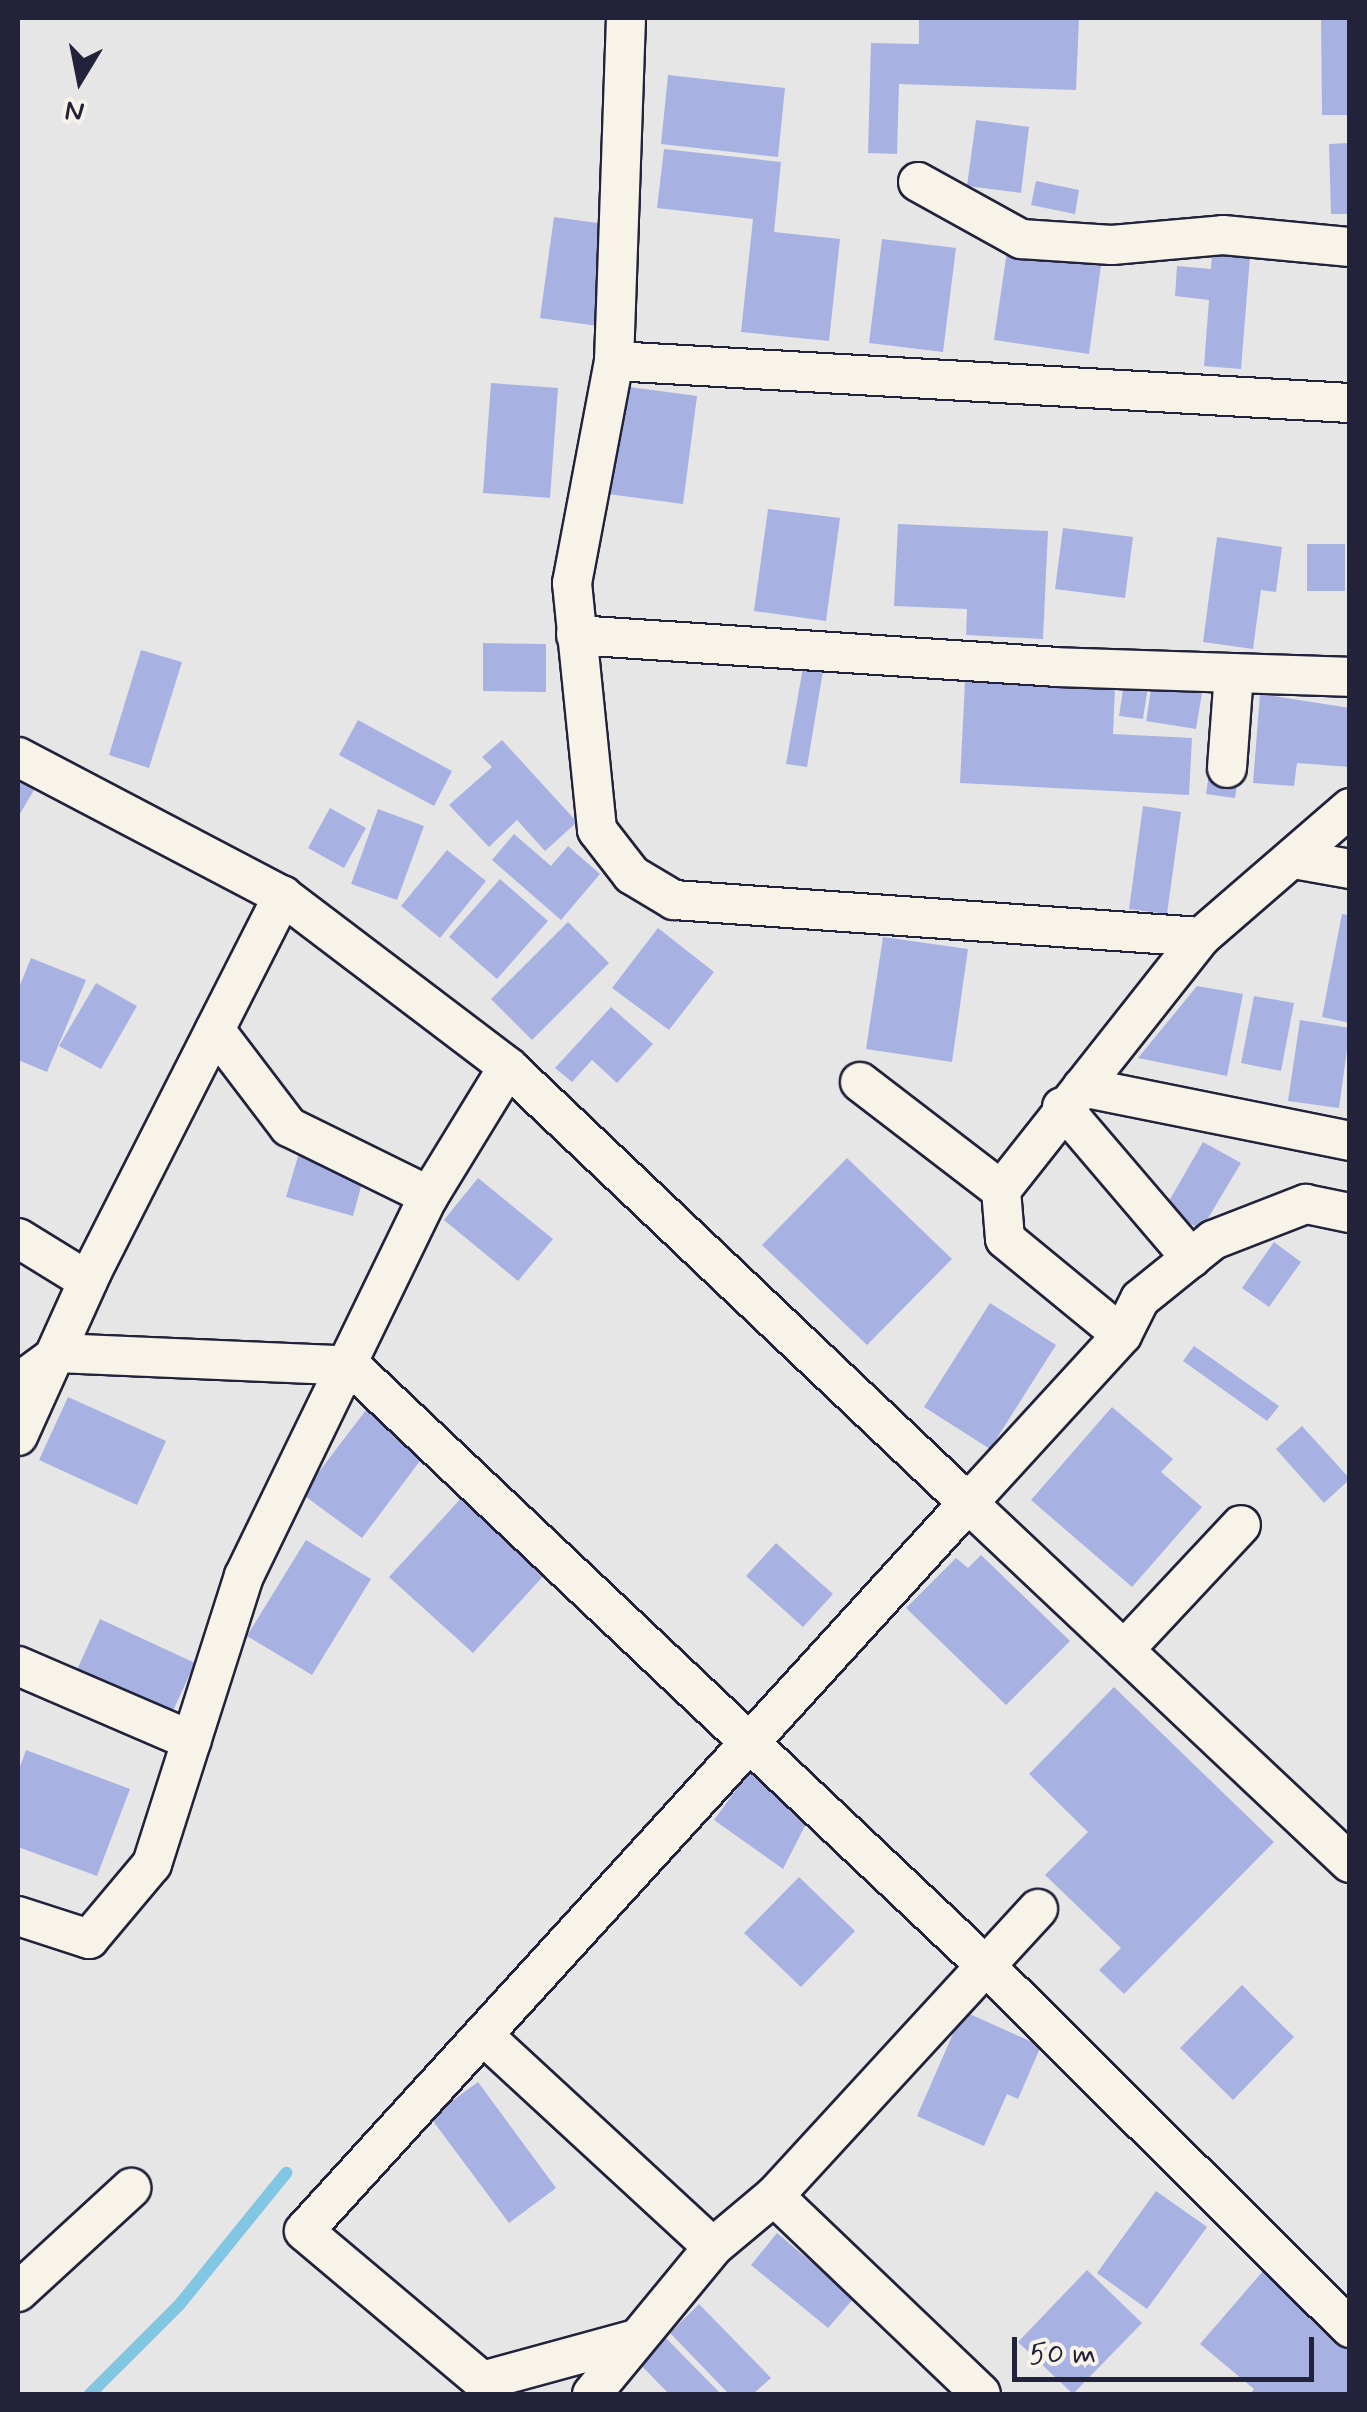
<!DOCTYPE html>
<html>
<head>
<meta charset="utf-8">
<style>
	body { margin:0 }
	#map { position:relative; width:1367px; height:2412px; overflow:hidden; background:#e7e6e7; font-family:Mynerve,sans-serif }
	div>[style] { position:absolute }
	.stream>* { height:12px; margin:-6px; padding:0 6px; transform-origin:6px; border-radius:6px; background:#81c6e2 }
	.building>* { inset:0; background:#a7b2e3 }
	.roads { filter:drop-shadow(2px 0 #22223b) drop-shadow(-2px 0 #22223b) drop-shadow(0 2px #22223b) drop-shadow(0 -2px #22223b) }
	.minor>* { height:38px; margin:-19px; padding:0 19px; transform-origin:19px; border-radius:19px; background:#f7f3e8 }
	span { translate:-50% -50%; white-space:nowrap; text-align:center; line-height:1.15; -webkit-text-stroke:8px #f7f3e8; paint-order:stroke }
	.frame { position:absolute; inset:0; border:20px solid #22223b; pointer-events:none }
	.north { position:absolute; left:30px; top:30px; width:100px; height:100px; -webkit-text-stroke:8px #f7f3e8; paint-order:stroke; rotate:190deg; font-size:28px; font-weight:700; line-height:40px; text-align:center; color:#22223b }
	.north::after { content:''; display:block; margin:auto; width:35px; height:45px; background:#22223b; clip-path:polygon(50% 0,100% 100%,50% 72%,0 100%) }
	.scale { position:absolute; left:1012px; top:2337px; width:302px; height:45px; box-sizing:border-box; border:5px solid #22223b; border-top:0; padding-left:12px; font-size:30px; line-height:35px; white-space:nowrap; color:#22223b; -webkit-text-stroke:8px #f7f3e8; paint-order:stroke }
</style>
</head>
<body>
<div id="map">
	<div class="stream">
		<div style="left:90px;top:2394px;width:127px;rotate:-45deg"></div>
		<div style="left:180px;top:2304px;width:169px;rotate:-51deg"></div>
	</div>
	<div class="building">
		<div style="clip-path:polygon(919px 18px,1079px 18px,1076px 90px,899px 84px,897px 154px,868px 153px,871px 43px,919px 44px)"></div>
		<div style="clip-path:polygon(1321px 18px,1350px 18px,1350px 115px,1322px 115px)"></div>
		<div style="clip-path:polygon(668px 75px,785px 88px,778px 157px,661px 144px)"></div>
		<div style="clip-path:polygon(976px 120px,1029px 127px,1021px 193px,967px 186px)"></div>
		<div style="clip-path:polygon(1350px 143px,1350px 214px,1331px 214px,1329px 144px)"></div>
		<div style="clip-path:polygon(664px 149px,781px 162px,774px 232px,840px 239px,829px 341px,741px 332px,753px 219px,657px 208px)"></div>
		<div style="clip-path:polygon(1036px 181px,1079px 190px,1075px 214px,1031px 205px)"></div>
		<div style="clip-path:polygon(554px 217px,612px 225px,598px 326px,540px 318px)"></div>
		<div style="clip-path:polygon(882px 239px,956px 248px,943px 352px,869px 343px)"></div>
		<div style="clip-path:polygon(1008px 244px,1102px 258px,1089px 354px,994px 340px)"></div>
		<div style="clip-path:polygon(1212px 253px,1250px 257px,1241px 369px,1204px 366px,1209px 300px,1175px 296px,1177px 266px,1211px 269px)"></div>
		<div style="clip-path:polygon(491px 383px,558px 388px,550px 498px,483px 493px)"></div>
		<div style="clip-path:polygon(622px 386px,697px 396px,683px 504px,608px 494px)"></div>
		<div style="clip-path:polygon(768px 509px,840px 518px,826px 621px,754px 611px)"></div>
		<div style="clip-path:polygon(898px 524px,1048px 531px,1043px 639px,966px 635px,967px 609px,894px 606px)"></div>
		<div style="clip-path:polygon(1063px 528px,1133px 537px,1125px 598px,1055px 589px)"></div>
		<div style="clip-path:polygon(1217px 537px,1282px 547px,1276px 592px,1261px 590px,1253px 649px,1203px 642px)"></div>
		<div style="clip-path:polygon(1307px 544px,1345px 544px,1345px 591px,1307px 591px)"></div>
		<div style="clip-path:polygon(483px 643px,546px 644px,546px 692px,483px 691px)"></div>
		<div style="clip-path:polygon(141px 650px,182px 662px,149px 768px,109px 755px)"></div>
		<div style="clip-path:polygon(804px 662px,824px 665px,807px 767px,786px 764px)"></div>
		<div style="clip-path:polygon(965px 681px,1115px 688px,1113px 734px,1192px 738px,1189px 795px,960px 783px)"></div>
		<div style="clip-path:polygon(1124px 683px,1148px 686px,1143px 719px,1119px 716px)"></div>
		<div style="clip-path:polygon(1152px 684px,1202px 693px,1196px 729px,1146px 721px)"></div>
		<div style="clip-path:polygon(1260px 694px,1350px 708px,1350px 767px,1297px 763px,1294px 786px,1253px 783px)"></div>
		<div style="clip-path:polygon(358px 720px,452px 771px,434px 806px,339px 755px)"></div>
		<div style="clip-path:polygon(502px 740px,577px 822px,545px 851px,517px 820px,489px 847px,449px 805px,492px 767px,482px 757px)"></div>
		<div style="clip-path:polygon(18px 774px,37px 785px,18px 817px)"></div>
		<div style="clip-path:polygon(1209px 774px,1238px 778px,1235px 798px,1206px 794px)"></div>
		<div style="clip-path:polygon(1143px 806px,1181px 812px,1167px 914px,1129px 909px)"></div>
		<div style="clip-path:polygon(330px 808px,366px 828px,344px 868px,308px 848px)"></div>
		<div style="clip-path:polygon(378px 809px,424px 826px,397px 900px,351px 884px)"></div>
		<div style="clip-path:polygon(514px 834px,551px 866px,568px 846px,600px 874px,561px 920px,492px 860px)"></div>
		<div style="clip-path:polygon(447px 850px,486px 881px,440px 938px,401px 906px)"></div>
		<div style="clip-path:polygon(500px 879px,548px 921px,497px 979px,449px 937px)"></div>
		<div style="clip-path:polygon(1342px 914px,1350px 915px,1350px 1023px,1322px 1017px)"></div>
		<div style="clip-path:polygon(568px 922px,609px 963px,532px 1040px,491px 999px)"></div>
		<div style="clip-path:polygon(658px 928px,714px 972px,669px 1030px,612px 988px)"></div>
		<div style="clip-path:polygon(883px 937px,968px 949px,952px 1062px,866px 1049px)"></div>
		<div style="clip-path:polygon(31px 958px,86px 980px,47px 1072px,18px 1060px,18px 990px)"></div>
		<div style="clip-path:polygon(96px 983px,137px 1006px,101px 1069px,59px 1046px)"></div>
		<div style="clip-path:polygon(1197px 986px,1243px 994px,1227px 1076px,1138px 1058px)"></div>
		<div style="clip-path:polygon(1254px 996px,1294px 1003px,1281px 1071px,1241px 1063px)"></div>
		<div style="clip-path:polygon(611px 1007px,653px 1044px,617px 1083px,592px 1060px,572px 1082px,555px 1068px)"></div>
		<div style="clip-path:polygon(1300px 1020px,1350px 1028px,1339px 1108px,1288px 1101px)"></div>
		<div style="clip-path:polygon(1203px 1142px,1241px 1163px,1201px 1230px,1165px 1208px)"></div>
		<div style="clip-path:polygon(299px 1153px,365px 1172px,353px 1216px,286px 1197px)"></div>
		<div style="clip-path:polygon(847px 1158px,952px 1259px,867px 1345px,762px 1245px)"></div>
		<div style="clip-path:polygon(478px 1178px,553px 1239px,518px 1281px,444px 1220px)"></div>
		<div style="clip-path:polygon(1274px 1242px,1301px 1262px,1269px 1307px,1242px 1288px)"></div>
		<div style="clip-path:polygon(990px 1303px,1056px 1345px,990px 1449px,924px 1407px)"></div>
		<div style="clip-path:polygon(1194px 1346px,1279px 1406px,1267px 1421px,1183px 1361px)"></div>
		<div style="clip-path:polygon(68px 1397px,166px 1441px,137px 1505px,39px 1460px)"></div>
		<div style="clip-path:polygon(1112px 1407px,1173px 1459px,1161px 1472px,1202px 1507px,1132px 1587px,1031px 1500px)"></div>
		<div style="clip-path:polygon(366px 1410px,426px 1453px,362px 1538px,302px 1494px)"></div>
		<div style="clip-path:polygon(1302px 1426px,1350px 1479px,1324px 1503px,1276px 1449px)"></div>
		<div style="clip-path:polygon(464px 1495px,548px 1571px,473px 1653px,389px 1577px)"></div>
		<div style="clip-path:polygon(306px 1540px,371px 1579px,312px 1675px,247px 1636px)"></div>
		<div style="clip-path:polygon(776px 1543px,833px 1594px,803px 1627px,746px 1576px)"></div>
		<div style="clip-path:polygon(981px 1555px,1070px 1641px,1006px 1705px,906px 1608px,956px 1558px,968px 1568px)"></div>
		<div style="clip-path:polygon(100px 1619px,195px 1663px,166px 1726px,71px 1683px)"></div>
		<div style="clip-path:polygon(1114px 1687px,1274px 1842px,1124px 1994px,1099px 1970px,1121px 1948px,1045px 1875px,1088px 1832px,1029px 1774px)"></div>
		<div style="clip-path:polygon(26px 1750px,130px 1789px,97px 1876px,18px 1847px,18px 1772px)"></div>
		<div style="clip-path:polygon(749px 1772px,810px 1816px,783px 1869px,714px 1820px)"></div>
		<div style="clip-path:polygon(799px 1877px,855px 1931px,801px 1987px,744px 1933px)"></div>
		<div style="clip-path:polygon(1242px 1985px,1294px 2037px,1233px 2100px,1180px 2048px)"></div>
		<div style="clip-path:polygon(963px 2011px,1041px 2046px,1018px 2099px,1007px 2094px,984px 2146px,917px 2116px)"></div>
		<div style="clip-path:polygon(478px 2082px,556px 2188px,509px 2223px,430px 2117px)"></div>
		<div style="clip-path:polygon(1156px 2191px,1207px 2227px,1147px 2309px,1097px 2273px)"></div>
		<div style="clip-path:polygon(777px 2233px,854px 2298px,828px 2328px,751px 2265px)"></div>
		<div style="clip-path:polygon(1087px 2270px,1142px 2323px,1073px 2394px,1018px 2342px)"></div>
		<div style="clip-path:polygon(1263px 2271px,1350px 2345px,1350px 2394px,1250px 2394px,1254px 2389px,1200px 2344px)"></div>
		<div style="clip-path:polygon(699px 2304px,771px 2378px,753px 2394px,729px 2394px,670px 2333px)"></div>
		<div style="clip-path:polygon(661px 2333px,721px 2394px,669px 2394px,635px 2359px)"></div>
	</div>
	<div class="roads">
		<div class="minor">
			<div style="left:626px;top:18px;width:343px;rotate:92deg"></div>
			<div style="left:614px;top:361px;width:226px;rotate:100.7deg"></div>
			<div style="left:572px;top:583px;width:248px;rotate:84.2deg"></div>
			<div style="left:597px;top:830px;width:57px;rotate:52.1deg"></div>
			<div style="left:632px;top:875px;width:49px;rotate:30.8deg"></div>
			<div style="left:674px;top:900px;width:528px;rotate:4.02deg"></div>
			<div style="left:918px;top:182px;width:118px;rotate:29deg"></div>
			<div style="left:1021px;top:239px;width:91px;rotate:3.8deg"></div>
			<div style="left:1112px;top:245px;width:111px;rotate:-5.1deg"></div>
			<div style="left:1223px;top:235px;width:128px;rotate:5.4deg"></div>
			<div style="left:614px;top:361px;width:737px;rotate:3.27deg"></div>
			<div style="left:576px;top:635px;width:479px;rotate:3.8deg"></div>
			<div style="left:1054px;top:667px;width:296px;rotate:1.9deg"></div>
			<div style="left:18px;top:757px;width:299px;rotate:27.7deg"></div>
			<div style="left:283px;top:896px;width:283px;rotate:37.2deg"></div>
			<div style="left:508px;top:1067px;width:634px;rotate:43.47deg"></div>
			<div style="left:968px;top:1503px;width:985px;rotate:132.37deg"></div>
			<div style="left:304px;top:2231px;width:233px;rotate:40.1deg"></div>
			<div style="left:482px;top:2381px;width:160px;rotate:-15.3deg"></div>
			<div style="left:1227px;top:768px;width:95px;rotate:-85.8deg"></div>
			<div style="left:1350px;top:808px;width:197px;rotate:139.1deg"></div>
			<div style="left:1201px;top:937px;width:323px;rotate:128.3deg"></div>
			<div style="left:1001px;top:1190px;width:49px;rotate:85.3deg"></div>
			<div style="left:1005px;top:1239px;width:151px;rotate:39.4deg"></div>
			<div style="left:1122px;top:1335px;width:228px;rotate:132.5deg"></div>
			<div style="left:968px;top:1503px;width:525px;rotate:43.3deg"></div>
			<div style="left:1294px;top:859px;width:57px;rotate:10.1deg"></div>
			<div style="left:215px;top:1030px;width:122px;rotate:52.7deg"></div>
			<div style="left:289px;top:1127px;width:156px;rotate:26.2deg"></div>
			<div style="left:860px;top:1082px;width:178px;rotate:37.5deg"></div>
			<div style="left:1082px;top:1087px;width:273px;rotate:11.4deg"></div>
			<div style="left:1062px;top:1107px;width:199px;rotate:49.5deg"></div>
			<div style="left:18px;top:1238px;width:82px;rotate:31.6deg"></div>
			<div style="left:1122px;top:1335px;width:40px;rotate:-63.4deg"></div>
			<div style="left:1140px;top:1299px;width:94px;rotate:-38.9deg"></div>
			<div style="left:1213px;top:1240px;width:100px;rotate:-21.2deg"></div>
			<div style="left:1306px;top:1204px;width:45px;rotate:11.6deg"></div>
			<div style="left:18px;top:1383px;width:51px;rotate:-36.2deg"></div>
			<div style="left:59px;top:1353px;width:292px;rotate:2.5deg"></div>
			<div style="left:351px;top:1366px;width:878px;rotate:43.38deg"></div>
			<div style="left:989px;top:1969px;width:509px;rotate:44.84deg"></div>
			<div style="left:18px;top:1436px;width:180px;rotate:-65.7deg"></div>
			<div style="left:92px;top:1272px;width:422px;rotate:-63.1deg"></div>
			<div style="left:1124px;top:1650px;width:171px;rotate:-46.9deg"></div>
			<div style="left:18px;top:1666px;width:189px;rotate:23.3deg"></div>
			<div style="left:18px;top:1916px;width:75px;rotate:17.9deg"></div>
			<div style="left:89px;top:1939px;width:98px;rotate:-50deg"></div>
			<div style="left:152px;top:1864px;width:302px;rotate:-72.3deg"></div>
			<div style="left:244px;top:1576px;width:419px;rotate:-64.1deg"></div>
			<div style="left:427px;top:1199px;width:155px;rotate:-58.5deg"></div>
			<div style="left:484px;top:2036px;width:311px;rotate:42.7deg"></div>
			<div style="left:774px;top:2196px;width:286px;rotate:43.7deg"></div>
			<div style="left:18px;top:2292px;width:154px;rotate:-42.6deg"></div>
			<div style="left:592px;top:2394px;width:190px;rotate:-50.5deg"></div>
			<div style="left:713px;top:2247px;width:80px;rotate:-39.9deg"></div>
			<div style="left:774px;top:2196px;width:390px;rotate:-47.4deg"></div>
		</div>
	</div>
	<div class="frame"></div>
	<div class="north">N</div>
	<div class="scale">50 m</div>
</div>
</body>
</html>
